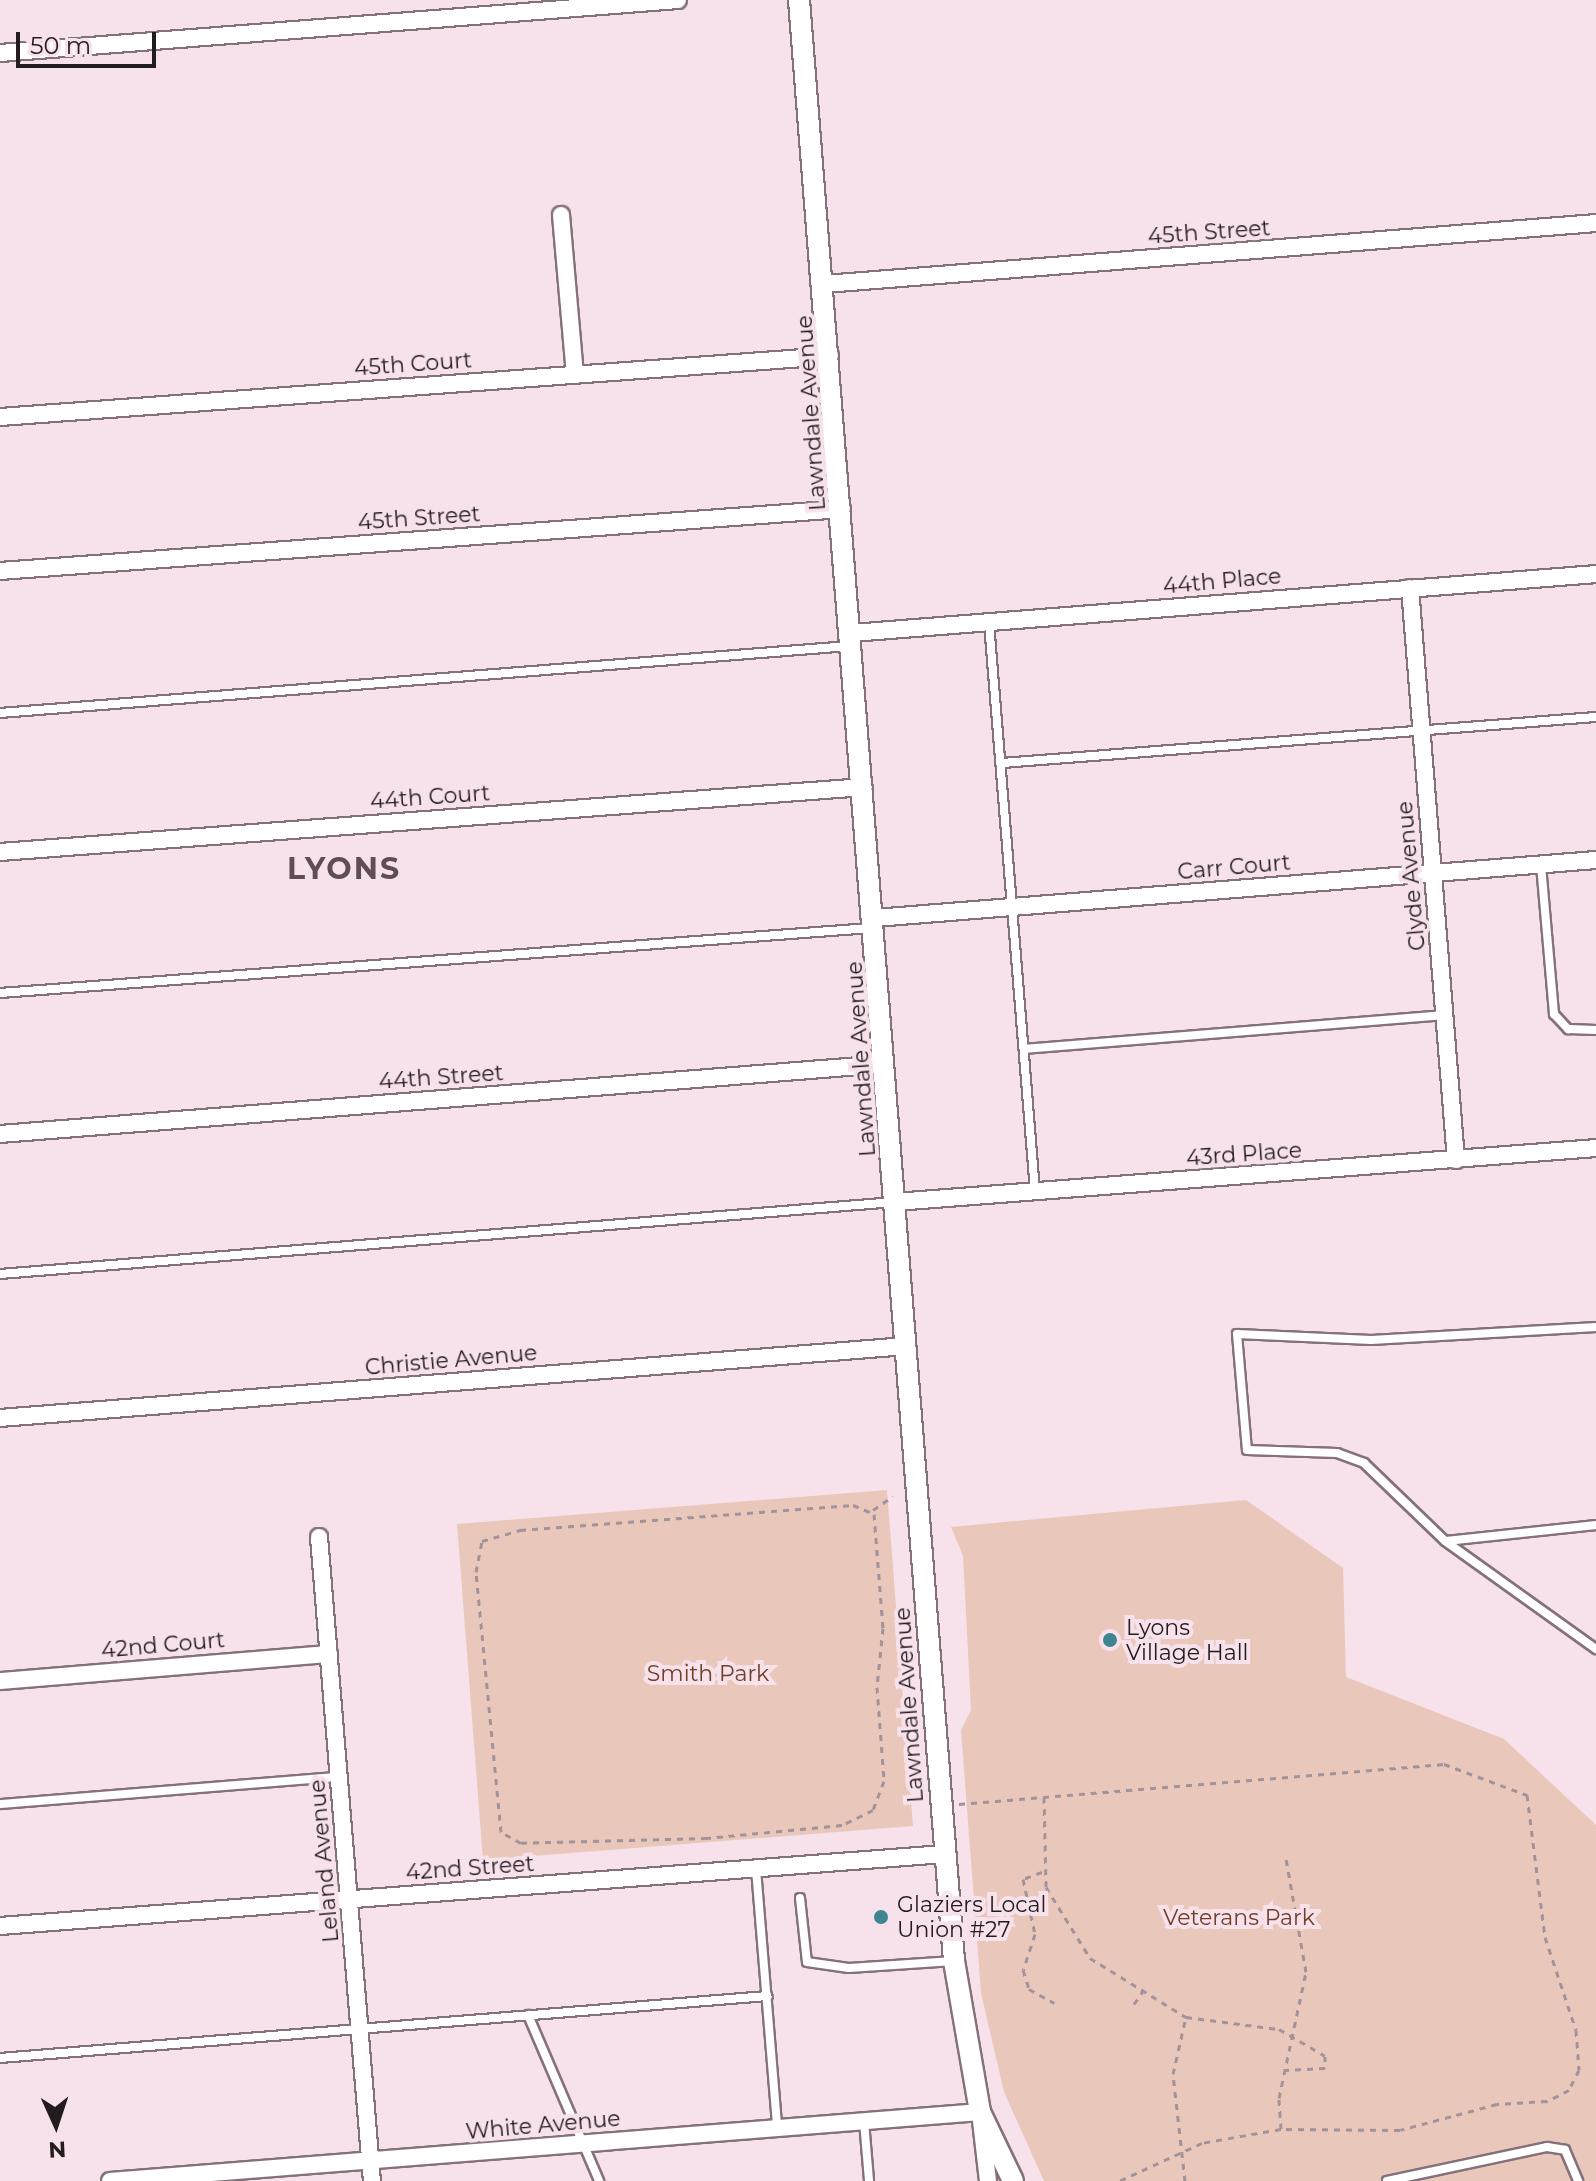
<!DOCTYPE html>
<html>
<head>
<meta charset="utf-8">
<style>
	body { margin:0 }
	#map { position:relative; width:1596px; height:2181px; overflow:hidden; background:#f7e1eb; font-family:Montserrat,sans-serif }
	div>[style] { position:absolute }
	.green>* { inset:0; background:#e9c8bb }
	.path>* { height:3px; margin-top:-1.5px; transform-origin:0; background:repeating-linear-gradient(90deg,#a29299 0 6px,transparent 0 12px) }
	.roads { filter:drop-shadow(2px 0 #85717b) drop-shadow(-2px 0 #85717b) drop-shadow(0 2px #85717b) drop-shadow(0 -2px #85717b) }
	.service>* { height:8px; margin:-4px; padding:0 4px; transform-origin:4px; border-radius:4px; background:#fff }
	.minor>* { height:16px; margin:-8px; padding:0 8px; transform-origin:8px; border-radius:8px; background:#fff }
	.tertiary>* { height:20px; margin:-10px; padding:0 10px; transform-origin:10px; border-radius:10px; background:#fff }
	.dots>* { width:22px; height:22px; translate:-50% -50%; box-sizing:border-box; border:4px solid #f7e1eb; border-radius:50% }
	span { translate:-50% -50%; white-space:nowrap; text-align:center; line-height:1.15; -webkit-text-stroke:8px #f7e1eb; paint-order:stroke }
	.street-label { font-size:22px; color:#231c1f }
	.poi-label { font-size:22px; color:#231c1f }
	.left { translate:0 -50%; text-align:left }
	.park-label { font-size:22px; color:#723e27 }
	.district-label { font-size:30px; color:#5f4d55; font-weight:700; letter-spacing:2px }
	.north { position:absolute; left:16px; top:2085px; width:80px; height:80px; -webkit-text-stroke:6px #f7e1eb; paint-order:stroke; rotate:177deg; font-size:22px; font-weight:700; line-height:32px; text-align:center; color:#231c1f }
	.north::after { content:''; display:block; margin:auto; width:28px; height:36px; background:#231c1f; clip-path:polygon(50% 0,100% 100%,50% 72%,0 100%) }
	.scale { position:absolute; left:16px; top:32px; width:140px; height:36px; box-sizing:border-box; border:4px solid #231c1f; border-top:0; padding-left:10px; font-size:24px; line-height:28px; white-space:nowrap; color:#231c1f; -webkit-text-stroke:6px #f7e1eb; paint-order:stroke }
</style>
</head>
<body>
<div id="map">
	<div class="green">
		<div style="clip-path:polygon(887px 1490px,913px 1826px,483px 1860px,457px 1524px)"></div>
		<div style="clip-path:polygon(1246px 1500px,1343px 1568px,1346px 1677px,1504px 1739px,1596px 1825px,1596px 2181px,1044px 2181px,1004px 2092px,981px 1993px,961px 1730px,971px 1710px,963px 1556px,951px 1527px)"></div>
	</div>
	<div class="path">
		<div style="left:853px;top:1505px;width:23px;rotate:23deg"></div>
		<div style="left:874px;top:1514px;width:114px;rotate:85.5deg"></div>
		<div style="left:883px;top:1628px;width:59px;rotate:95.8deg"></div>
		<div style="left:877px;top:1687px;width:94px;rotate:85.7deg"></div>
		<div style="left:884px;top:1781px;width:31px;rotate:111deg"></div>
		<div style="left:873px;top:1810px;width:34px;rotate:154deg"></div>
		<div style="left:842px;top:1825px;width:136px;rotate:174.5deg"></div>
		<div style="left:707px;top:1838px;width:186px;rotate:178.5deg"></div>
		<div style="left:521px;top:1843px;width:23px;rotate:-151deg"></div>
		<div style="left:501px;top:1832px;width:261px;rotate:-95.5deg"></div>
		<div style="left:476px;top:1572px;width:32px;rotate:-79deg"></div>
		<div style="left:482px;top:1541px;width:40px;rotate:-16deg"></div>
		<div style="left:520px;top:1530px;width:334px;rotate:-4.3deg"></div>
		<div style="left:873px;top:1510px;width:24px;rotate:-35deg"></div>
		<div style="left:1044px;top:1797px;width:90px;rotate:88.7deg"></div>
		<div style="left:1046px;top:1887px;width:84px;rotate:58.2deg"></div>
		<div style="left:1090px;top:1958px;width:113px;rotate:31.6deg"></div>
		<div style="left:1186px;top:2017px;width:94px;rotate:7.4deg"></div>
		<div style="left:1279px;top:2029px;width:53px;rotate:30.4deg"></div>
		<div style="left:1325px;top:2056px;width:12px;rotate:90deg"></div>
		<div style="left:1325px;top:2068px;width:39px;rotate:177deg"></div>
		<div style="left:959px;top:1804px;width:487px;rotate:-4.7deg"></div>
		<div style="left:1444px;top:1764px;width:89px;rotate:20.5deg"></div>
		<div style="left:1527px;top:1795px;width:143px;rotate:82.8deg"></div>
		<div style="left:1545px;top:1937px;width:98px;rotate:71.6deg"></div>
		<div style="left:1576px;top:2030px;width:40px;rotate:85.7deg"></div>
		<div style="left:1579px;top:2070px;width:22px;rotate:117deg"></div>
		<div style="left:1569px;top:2090px;width:25px;rotate:153deg"></div>
		<div style="left:1547px;top:2101px;width:50px;rotate:176.6deg"></div>
		<div style="left:1497px;top:2104px;width:100px;rotate:165deg"></div>
		<div style="left:1400px;top:2130px;width:119px;rotate:-179.5deg"></div>
		<div style="left:1281px;top:2129px;width:80px;rotate:170deg"></div>
		<div style="left:1202px;top:2143px;width:91px;rotate:155.4deg"></div>
		<div style="left:1042px;top:1872px;width:20px;rotate:160deg"></div>
		<div style="left:1023px;top:1879px;width:56px;rotate:77.7deg"></div>
		<div style="left:1035px;top:1934px;width:38px;rotate:108deg"></div>
		<div style="left:1023px;top:1970px;width:20px;rotate:72deg"></div>
		<div style="left:1029px;top:1989px;width:29px;rotate:29deg"></div>
		<div style="left:1134px;top:2004px;width:16px;rotate:-55deg"></div>
		<div style="left:1281px;top:2129px;width:31px;rotate:-94deg"></div>
		<div style="left:1279px;top:2098px;width:129px;rotate:-77.9deg"></div>
		<div style="left:1306px;top:1972px;width:116px;rotate:-100deg"></div>
		<div style="left:1185px;top:2181px;width:108px;rotate:-96.4deg"></div>
		<div style="left:1173px;top:2074px;width:58px;rotate:-77.2deg"></div>
	</div>
	<div class="roads">
		<div class="service">
			<div style="left:989px;top:623px;width:570px;rotate:85.37deg"></div>
			<div style="left:0;top:713px;width:852px;rotate:-4.51deg"></div>
			<div style="left:1002px;top:763px;width:596px;rotate:-4.43deg"></div>
			<div style="left:1541px;top:865px;width:150px;rotate:85deg"></div>
			<div style="left:1554px;top:1014px;width:21px;rotate:47deg"></div>
			<div style="left:1568px;top:1029px;width:28px;rotate:2deg"></div>
			<div style="left:0;top:993px;width:873px;rotate:-4.27deg"></div>
			<div style="left:1024px;top:1049px;width:422px;rotate:-4.6deg"></div>
			<div style="left:0;top:1274px;width:897px;rotate:-4.6deg"></div>
			<div style="left:1596px;top:1327px;width:225px;rotate:176.7deg"></div>
			<div style="left:1371px;top:1340px;width:134px;rotate:-177.4deg"></div>
			<div style="left:1237px;top:1334px;width:116px;rotate:85.1deg"></div>
			<div style="left:1247px;top:1450px;width:90px;rotate:1.9deg"></div>
			<div style="left:1337px;top:1453px;width:29px;rotate:20deg"></div>
			<div style="left:1364px;top:1463px;width:112px;rotate:43.9deg"></div>
			<div style="left:1445px;top:1541px;width:186px;rotate:35.6deg"></div>
			<div style="left:1446px;top:1541px;width:151px;rotate:-6.1deg"></div>
			<div style="left:0;top:1804px;width:339px;rotate:-4.6deg"></div>
			<div style="left:756px;top:1869px;width:259px;rotate:85.3deg"></div>
			<div style="left:800px;top:1898px;width:64px;rotate:83.8deg"></div>
			<div style="left:807px;top:1962px;width:42px;rotate:8.1deg"></div>
			<div style="left:849px;top:1968px;width:105px;rotate:-3.8deg"></div>
			<div style="left:528px;top:2015px;width:181px;rotate:66.8deg"></div>
			<div style="left:0;top:2058px;width:770px;rotate:-4.62deg"></div>
			<div style="left:864px;top:2121px;width:60px;rotate:85.2deg"></div>
			<div style="left:1387px;top:2181px;width:164px;rotate:-12deg"></div>
			<div style="left:1547px;top:2147px;width:18px;rotate:9deg"></div>
			<div style="left:1565px;top:2150px;width:34px;rotate:67deg"></div>
		</div>
		<div class="minor">
			<div style="left:0;top:53px;width:680px;rotate:-4.47deg"></div>
			<div style="left:561px;top:215px;width:160px;rotate:85deg"></div>
			<div style="left:825px;top:284px;width:773px;rotate:-4.52deg"></div>
			<div style="left:0;top:417px;width:832px;rotate:-4.2deg"></div>
			<div style="left:0;top:571px;width:844px;rotate:-4.21deg"></div>
			<div style="left:1410px;top:588px;width:574px;rotate:85.4deg"></div>
			<div style="left:852px;top:633px;width:746px;rotate:-4.53deg"></div>
			<div style="left:0;top:852px;width:866px;rotate:-4.3deg"></div>
			<div style="left:875px;top:918px;width:723px;rotate:-4.6deg"></div>
			<div style="left:0;top:1134px;width:888px;rotate:-4.52deg"></div>
			<div style="left:895px;top:1202px;width:703px;rotate:-4.4deg"></div>
			<div style="left:0;top:1418px;width:909px;rotate:-4.54deg"></div>
			<div style="left:319px;top:1537px;width:646px;rotate:85.3deg"></div>
			<div style="left:0;top:1681px;width:330px;rotate:-4.7deg"></div>
			<div style="left:0;top:1926px;width:947px;rotate:-4.36deg"></div>
			<div style="left:110px;top:2181px;width:873px;rotate:-4.53deg"></div>
			<div style="left:980px;top:2112px;width:69px;rotate:83.4deg"></div>
		</div>
		<div class="tertiary">
			<div style="left:799px;top:0;width:1967px;rotate:85.48deg"></div>
			<div style="left:954px;top:1961px;width:153px;rotate:80.2deg"></div>
			<div style="left:980px;top:2112px;width:76px;rotate:64.4deg"></div>
		</div>
	</div>
	<div class="dots">
		<div style="left:1110px;top:1640px;background:#3f8590"></div>
		<div style="left:881px;top:1917px;background:#3f8590"></div>
	</div>
	<div class="street-label">
		<span style="left:1209px;top:232px;rotate:-4deg">45th Street</span>
		<span style="left:413px;top:364px;rotate:-4deg">45th Court</span>
		<span style="left:811px;top:413px;rotate:-94deg">Lawndale Avenue</span>
		<span style="left:419px;top:518px;rotate:-4deg">45th Street</span>
		<span style="left:1222px;top:581px;rotate:-5deg">44th Place</span>
		<span style="left:430px;top:797px;rotate:-4deg">44th Court</span>
		<span style="left:1234px;top:867px;rotate:-5deg">Carr Court</span>
		<span style="left:1411px;top:876px;rotate:-95deg">Clyde Avenue</span>
		<span style="left:861px;top:1059px;rotate:-94deg">Lawndale Avenue</span>
		<span style="left:441px;top:1077px;rotate:-4deg">44th Street</span>
		<span style="left:1244px;top:1154px;rotate:-4deg">43rd Place</span>
		<span style="left:451px;top:1360px;rotate:-5deg">Christie Avenue</span>
		<span style="left:163px;top:1645px;rotate:-5deg">42nd Court</span>
		<span style="left:909px;top:1705px;rotate:-94deg">Lawndale Avenue</span>
		<span style="left:324px;top:1861px;rotate:-95deg">Leland Avenue</span>
		<span style="left:470px;top:1868px;rotate:-4deg">42nd Street</span>
		<span style="left:543px;top:2125px;rotate:-5deg">White Avenue</span>
	</div>
	<div class="poi-label">
		<span class="left" style="left:1126px;top:1640px">Lyons<br>Village Hall</span>
		<span class="left" style="left:897px;top:1917px">Glaziers Local<br>Union #27</span>
	</div>
	<div class="park-label">
		<span style="left:708px;top:1674px">Smith Park</span>
		<span style="left:1239px;top:1918px">Veterans Park</span>
	</div>
	<div class="district-label">
		<span style="left:344px;top:869px">LYONS</span>
	</div>
	<div class="north">N</div>
	<div class="scale">50 m</div>
</div>
</body>
</html>
